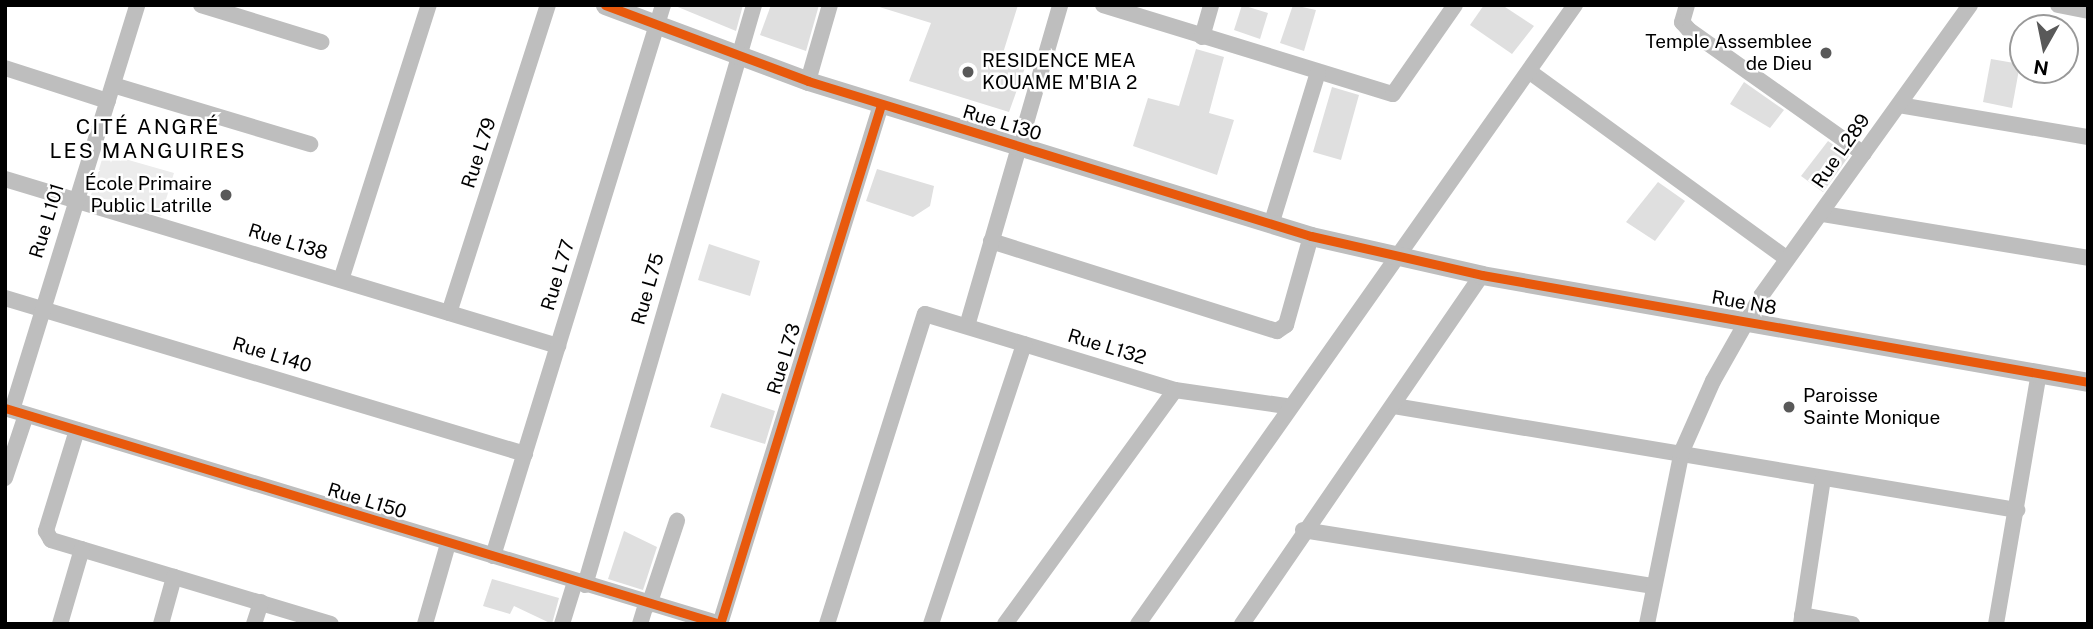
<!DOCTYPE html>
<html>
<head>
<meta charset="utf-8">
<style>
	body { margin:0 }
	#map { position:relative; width:2093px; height:629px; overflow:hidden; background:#fff; font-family:"Public Sans",sans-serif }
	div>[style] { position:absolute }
	.green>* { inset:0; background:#ececec }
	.building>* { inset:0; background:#dfdfdf }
	.minor>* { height:16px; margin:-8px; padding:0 8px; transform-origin:8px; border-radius:8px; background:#bebebe }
	.tertiary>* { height:19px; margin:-9.5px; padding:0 9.5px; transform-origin:9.5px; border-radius:9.5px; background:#bebebe }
	.cycleway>* { height:9px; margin:-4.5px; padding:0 4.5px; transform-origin:4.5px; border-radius:4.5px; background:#e8590c }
	.dots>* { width:19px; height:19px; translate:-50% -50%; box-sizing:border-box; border:4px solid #fff; border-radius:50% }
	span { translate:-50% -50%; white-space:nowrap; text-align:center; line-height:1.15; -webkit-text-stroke:5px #fff; paint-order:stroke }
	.poi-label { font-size:19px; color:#000 }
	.right { translate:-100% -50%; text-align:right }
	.left { translate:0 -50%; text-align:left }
	.street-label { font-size:19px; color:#000 }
	.neighbourhood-label { font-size:21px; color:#000; letter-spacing:2px }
	.frame { position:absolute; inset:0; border:7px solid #000; pointer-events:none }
	.north { position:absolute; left:2009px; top:14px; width:70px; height:70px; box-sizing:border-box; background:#fff; border:2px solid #999; border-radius:50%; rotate:189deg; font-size:19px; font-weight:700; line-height:28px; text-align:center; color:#000 }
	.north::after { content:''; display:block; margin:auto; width:24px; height:32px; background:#595959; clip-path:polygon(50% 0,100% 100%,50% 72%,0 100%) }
</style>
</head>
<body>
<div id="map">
	<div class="green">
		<div style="clip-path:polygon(104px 153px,174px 173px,161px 216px,91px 195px)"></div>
	</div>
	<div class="building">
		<div style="clip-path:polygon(673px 5px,743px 5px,736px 31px)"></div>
		<div style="clip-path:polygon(771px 5px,819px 5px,806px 51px,760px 35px)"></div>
		<div style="clip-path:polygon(873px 5px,1018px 5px,1003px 53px,1027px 62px,1009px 112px,909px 81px,931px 23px)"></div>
		<div style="clip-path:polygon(1242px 5px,1268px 13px,1260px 39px,1234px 30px)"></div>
		<div style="clip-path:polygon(1293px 5px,1316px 10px,1304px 51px,1280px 43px)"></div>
		<div style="clip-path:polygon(1484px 5px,1502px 5px,1534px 26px,1512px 54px,1470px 25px)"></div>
		<div style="clip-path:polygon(1196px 49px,1224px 57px,1209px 113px,1234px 120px,1217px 175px,1133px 146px,1148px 98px,1179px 106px)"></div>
		<div style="clip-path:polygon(1991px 59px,2020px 64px,2012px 108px,1983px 102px)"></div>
		<div style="clip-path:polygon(1744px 82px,1784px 110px,1770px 128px,1730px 104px)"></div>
		<div style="clip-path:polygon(1332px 87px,1359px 95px,1341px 160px,1313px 152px)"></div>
		<div style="clip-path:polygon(1828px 141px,1849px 156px,1823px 192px,1801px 176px)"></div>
		<div style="clip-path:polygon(877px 169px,934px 186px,930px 206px,913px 217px,866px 201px)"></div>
		<div style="clip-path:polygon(1658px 182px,1685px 201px,1655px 241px,1626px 222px)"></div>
		<div style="clip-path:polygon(709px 244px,760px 261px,750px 296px,698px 280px)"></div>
		<div style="clip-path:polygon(722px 393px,775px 411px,765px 444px,710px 427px)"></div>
		<div style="clip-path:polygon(624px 531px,657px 547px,643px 590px,608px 579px)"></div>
		<div style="clip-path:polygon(492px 579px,559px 598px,552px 624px,514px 606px,510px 614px,483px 606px)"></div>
	</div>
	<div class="minor">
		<div style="left:201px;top:5px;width:126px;rotate:17.1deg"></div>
		<div style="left:1103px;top:5px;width:303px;rotate:17.1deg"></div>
		<div style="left:1393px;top:94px;width:108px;rotate:-55.1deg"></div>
		<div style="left:1687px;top:5px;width:18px;rotate:106deg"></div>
		<div style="left:1682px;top:22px;width:11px;rotate:49deg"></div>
		<div style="left:1689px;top:30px;width:214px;rotate:35.3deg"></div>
		<div style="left:2058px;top:5px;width:31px;rotate:11deg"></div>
		<div style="left:1202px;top:37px;width:33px;rotate:-74deg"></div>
		<div style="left:5px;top:68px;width:108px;rotate:17.8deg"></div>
		<div style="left:1530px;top:72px;width:318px;rotate:36deg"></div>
		<div style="left:808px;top:81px;width:79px;rotate:-73.9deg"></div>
		<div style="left:113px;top:85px;width:206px;rotate:16.7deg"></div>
		<div style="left:1899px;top:105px;width:192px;rotate:9.6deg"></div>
		<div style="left:5px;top:179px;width:578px;rotate:16.8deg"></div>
		<div style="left:1823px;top:214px;width:269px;rotate:9.4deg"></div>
		<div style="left:1271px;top:225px;width:160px;rotate:-72.9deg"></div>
		<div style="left:991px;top:241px;width:300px;rotate:17.5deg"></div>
		<div style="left:1277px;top:331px;width:11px;rotate:-34deg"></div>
		<div style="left:1286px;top:325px;width:92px;rotate:-74.3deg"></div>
		<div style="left:341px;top:280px;width:289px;rotate:-72.3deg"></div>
		<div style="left:5px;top:298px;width:543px;rotate:16.7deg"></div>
		<div style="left:449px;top:313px;width:324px;rotate:-72.2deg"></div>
		<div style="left:967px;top:326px;width:334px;rotate:-73.8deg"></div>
		<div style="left:1394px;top:406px;width:632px;rotate:9.48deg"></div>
		<div style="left:5px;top:408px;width:747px;rotate:16.81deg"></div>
		<div style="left:720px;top:624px;width:543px;rotate:-72.77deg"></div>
		<div style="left:12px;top:410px;width:424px;rotate:-72.8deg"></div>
		<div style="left:77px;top:430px;width:106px;rotate:107.1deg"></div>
		<div style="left:46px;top:531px;width:10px;rotate:61deg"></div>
		<div style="left:51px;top:540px;width:292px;rotate:16.7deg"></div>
		<div style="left:5px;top:478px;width:66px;rotate:-71.6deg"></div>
		<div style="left:1303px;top:530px;width:355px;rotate:9.1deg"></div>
		<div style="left:493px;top:556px;width:577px;rotate:-72.85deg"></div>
		<div style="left:585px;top:585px;width:604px;rotate:-73.75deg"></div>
		<div style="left:649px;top:605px;width:89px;rotate:-71.6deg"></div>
		<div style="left:1802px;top:615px;width:51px;rotate:10.2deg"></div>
		<div style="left:60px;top:624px;width:78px;rotate:-73.7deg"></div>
		<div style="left:161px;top:624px;width:49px;rotate:-74.5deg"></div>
		<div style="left:254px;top:624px;width:23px;rotate:-72deg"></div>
		<div style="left:425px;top:624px;width:83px;rotate:-74deg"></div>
		<div style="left:562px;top:624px;width:44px;rotate:-72.8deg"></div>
		<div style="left:640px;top:624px;width:21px;rotate:-73deg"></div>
		<div style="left:827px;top:624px;width:325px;rotate:-72.5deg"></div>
		<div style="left:925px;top:314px;width:261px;rotate:16.9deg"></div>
		<div style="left:1175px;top:390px;width:112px;rotate:8.2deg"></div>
		<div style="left:931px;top:624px;width:295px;rotate:-71.6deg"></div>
		<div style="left:1005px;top:624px;width:289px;rotate:-54deg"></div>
		<div style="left:1138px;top:624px;width:758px;rotate:-54.78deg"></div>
		<div style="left:1242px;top:624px;width:424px;rotate:-55.5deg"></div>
		<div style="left:1647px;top:624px;width:177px;rotate:-78.6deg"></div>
		<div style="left:1682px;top:451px;width:77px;rotate:-66.1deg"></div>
		<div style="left:1713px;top:381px;width:98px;rotate:-60.5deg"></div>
		<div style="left:1761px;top:296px;width:358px;rotate:-54.3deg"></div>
		<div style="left:1801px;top:624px;width:147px;rotate:-81.4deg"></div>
		<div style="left:1996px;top:624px;width:255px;rotate:-80.3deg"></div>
	</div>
	<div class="tertiary">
		<div style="left:605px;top:5px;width:217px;rotate:20.5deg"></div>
		<div style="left:808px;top:81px;width:526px;rotate:17.13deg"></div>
		<div style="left:1311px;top:236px;width:175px;rotate:12.8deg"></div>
		<div style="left:1482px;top:275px;width:615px;rotate:10.01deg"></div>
	</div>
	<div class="cycleway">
		<div style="left:605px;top:5px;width:217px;rotate:20.5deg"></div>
		<div style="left:808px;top:81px;width:526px;rotate:17.13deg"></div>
		<div style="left:1311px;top:236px;width:175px;rotate:12.8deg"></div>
		<div style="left:1482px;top:275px;width:615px;rotate:10.01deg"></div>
		<div style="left:5px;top:408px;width:747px;rotate:16.81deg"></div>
		<div style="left:720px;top:624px;width:543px;rotate:-72.77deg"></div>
	</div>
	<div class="dots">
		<div style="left:1826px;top:53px;background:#595959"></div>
		<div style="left:968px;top:72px;background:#595959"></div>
		<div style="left:226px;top:195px;background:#595959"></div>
		<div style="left:1789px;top:407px;background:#595959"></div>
	</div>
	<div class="poi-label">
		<span class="right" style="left:1812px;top:53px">Temple Assemblee<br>de Dieu</span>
		<span class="left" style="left:982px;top:72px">RESIDENCE MEA<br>KOUAME M'BIA 2</span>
		<span class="right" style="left:212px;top:195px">École Primaire<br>Public Latrille</span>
		<span class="left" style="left:1803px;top:407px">Paroisse<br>Sainte Monique</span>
	</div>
	<div class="street-label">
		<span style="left:1002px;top:123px;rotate:17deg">Rue L130</span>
		<span style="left:1841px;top:151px;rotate:-55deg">Rue L289</span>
		<span style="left:479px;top:153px;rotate:-72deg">Rue L79</span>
		<span style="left:47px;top:221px;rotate:-73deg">Rue L101</span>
		<span style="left:288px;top:242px;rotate:17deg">Rue L138</span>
		<span style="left:558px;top:275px;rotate:-73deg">Rue L77</span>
		<span style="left:648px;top:289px;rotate:-74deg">Rue L75</span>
		<span style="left:1744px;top:303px;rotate:10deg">Rue N8</span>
		<span style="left:1107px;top:347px;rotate:17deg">Rue L132</span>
		<span style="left:272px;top:355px;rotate:17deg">Rue L140</span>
		<span style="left:784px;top:359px;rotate:-73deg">Rue L73</span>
		<span style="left:367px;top:501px;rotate:17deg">Rue L150</span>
	</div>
	<div class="neighbourhood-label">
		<span style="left:148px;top:139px">CITÉ ANGRÉ<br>LES MANGUIRES</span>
	</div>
	<div class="frame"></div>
	<div class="north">N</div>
</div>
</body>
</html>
